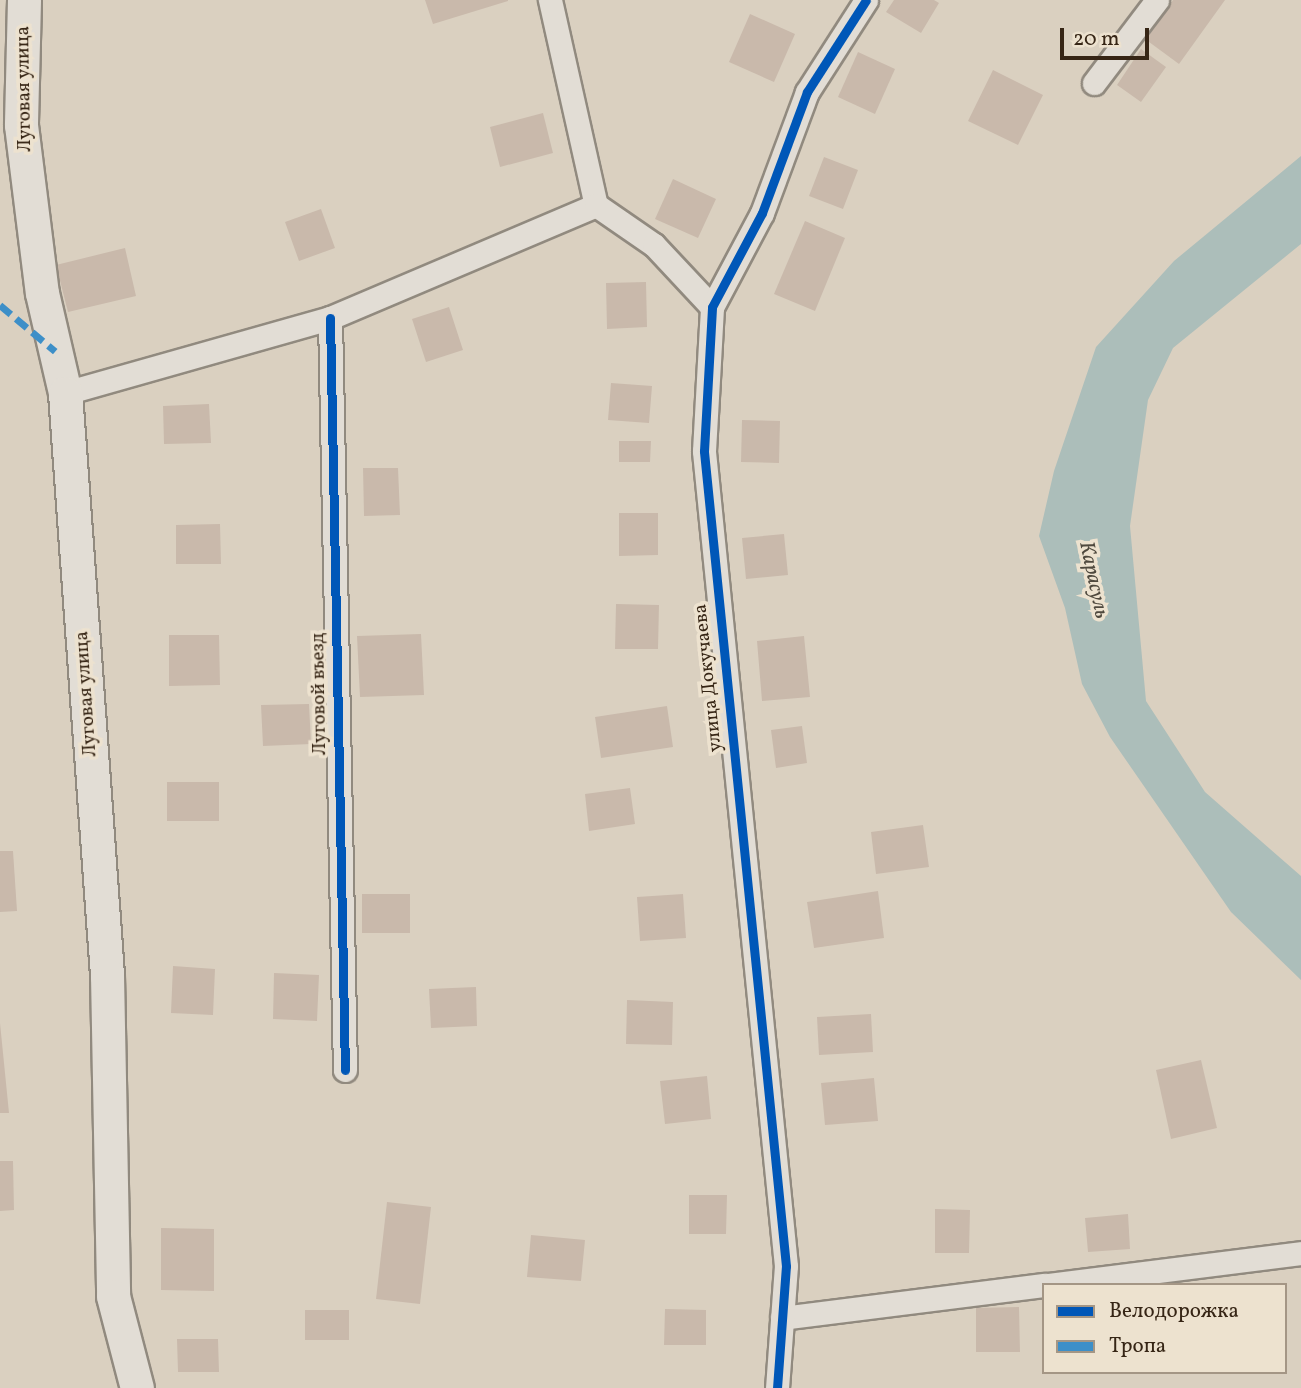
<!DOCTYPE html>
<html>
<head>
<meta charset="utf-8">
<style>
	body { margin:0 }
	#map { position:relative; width:1301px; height:1388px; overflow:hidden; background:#dad0c0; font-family:Vollkorn,serif }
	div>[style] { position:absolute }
	.water>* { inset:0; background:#acbeba }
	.building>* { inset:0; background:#c9b9ab }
	.roads { filter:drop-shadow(2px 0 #918a7f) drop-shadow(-2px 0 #918a7f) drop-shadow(0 2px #918a7f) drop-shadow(0 -2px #918a7f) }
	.minor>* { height:23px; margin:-11.5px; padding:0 11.5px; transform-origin:11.5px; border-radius:11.5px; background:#e2ddd5 }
	.secondary>* { height:33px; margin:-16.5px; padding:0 16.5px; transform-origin:16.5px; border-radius:16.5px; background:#e2ddd5 }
	.quiet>* { height:7px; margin-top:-3.5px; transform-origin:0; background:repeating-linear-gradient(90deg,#3d8fc8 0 14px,transparent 0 21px) }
	.cycleway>* { height:9px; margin:-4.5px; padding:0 4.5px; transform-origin:4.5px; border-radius:4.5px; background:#0057b8 }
	span { translate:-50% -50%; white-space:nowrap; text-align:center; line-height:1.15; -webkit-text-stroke:7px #ede2cf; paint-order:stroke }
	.street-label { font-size:19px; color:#362515 }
	.water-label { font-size:21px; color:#4f493e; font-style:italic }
	.legend { position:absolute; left:1042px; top:1283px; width:245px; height:91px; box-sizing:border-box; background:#ede2cf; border:2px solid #a49685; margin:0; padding:9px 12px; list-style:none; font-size:21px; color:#362515 }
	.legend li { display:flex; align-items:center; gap:14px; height:35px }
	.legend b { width:35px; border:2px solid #a49685 }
	.scale { position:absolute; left:1060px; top:28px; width:89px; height:32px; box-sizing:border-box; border:4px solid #362515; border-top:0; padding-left:9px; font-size:21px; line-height:24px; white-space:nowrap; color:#362515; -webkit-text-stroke:5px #ede2cf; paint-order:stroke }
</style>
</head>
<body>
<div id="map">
	<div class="water">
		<div style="clip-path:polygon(1301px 156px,1301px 244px,1173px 348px,1148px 400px,1130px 526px,1146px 701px,1205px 792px,1301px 876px,1301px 980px,1231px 912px,1110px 737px,1082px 684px,1065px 608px,1039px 536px,1054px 471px,1096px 347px,1174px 261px)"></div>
	</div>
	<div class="building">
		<div style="clip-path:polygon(425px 0,508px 0,508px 1px,433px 24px)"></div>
		<div style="clip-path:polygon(894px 0,934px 0,939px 3px,921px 33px,886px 12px)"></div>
		<div style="clip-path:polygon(1173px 0,1225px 0,1179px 64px,1145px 39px)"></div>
		<div style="clip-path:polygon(750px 14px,795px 34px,774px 82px,729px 62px)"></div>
		<div style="clip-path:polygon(1141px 49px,1166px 67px,1141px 102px,1117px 85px)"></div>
		<div style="clip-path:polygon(858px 52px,895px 69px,875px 114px,838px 97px)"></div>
		<div style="clip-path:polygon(993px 70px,1043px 95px,1018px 145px,968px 121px)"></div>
		<div style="clip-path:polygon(543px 113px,553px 153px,500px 167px,490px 127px)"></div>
		<div style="clip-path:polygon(824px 157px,858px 170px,843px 209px,809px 196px)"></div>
		<div style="clip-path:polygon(673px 179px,716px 199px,698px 238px,655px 219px)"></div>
		<div style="clip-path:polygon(321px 209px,335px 248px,299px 261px,285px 222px)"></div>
		<div style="clip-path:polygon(805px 221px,845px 238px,815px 311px,774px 294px)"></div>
		<div style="clip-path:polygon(125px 248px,136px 296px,68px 312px,56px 265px)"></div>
		<div style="clip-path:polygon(646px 282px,647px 327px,607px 329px,606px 283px)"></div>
		<div style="clip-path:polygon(449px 307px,463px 350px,426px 362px,412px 319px)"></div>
		<div style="clip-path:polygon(611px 383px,652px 386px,649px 423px,608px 420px)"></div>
		<div style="clip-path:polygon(209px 404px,211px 443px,164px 444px,163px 406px)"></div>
		<div style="clip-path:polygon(742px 420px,780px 421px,779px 463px,741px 462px)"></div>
		<div style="clip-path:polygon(619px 441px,651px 441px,650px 462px,619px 462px)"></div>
		<div style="clip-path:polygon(363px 468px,398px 468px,400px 515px,364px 516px)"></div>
		<div style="clip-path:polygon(619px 513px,658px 513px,658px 555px,619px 556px)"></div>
		<div style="clip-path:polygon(220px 524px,221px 564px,176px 564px,176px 525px)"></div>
		<div style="clip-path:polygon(784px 534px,788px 575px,746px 579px,742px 538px)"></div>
		<div style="clip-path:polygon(616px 604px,659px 605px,658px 649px,615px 649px)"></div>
		<div style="clip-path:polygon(421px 634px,424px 695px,360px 697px,357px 636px)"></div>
		<div style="clip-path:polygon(169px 635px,219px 635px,220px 685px,169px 686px)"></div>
		<div style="clip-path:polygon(804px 636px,810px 697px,762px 701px,757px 641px)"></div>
		<div style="clip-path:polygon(309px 704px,311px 744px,263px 746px,261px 705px)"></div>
		<div style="clip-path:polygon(667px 706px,673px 747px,601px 758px,595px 717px)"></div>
		<div style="clip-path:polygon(802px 726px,807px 763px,776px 768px,771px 730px)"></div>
		<div style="clip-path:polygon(167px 782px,219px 782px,219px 821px,167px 821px)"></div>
		<div style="clip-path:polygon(630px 788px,635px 824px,589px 831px,585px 794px)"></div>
		<div style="clip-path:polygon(923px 825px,929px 867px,876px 874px,871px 832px)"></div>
		<div style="clip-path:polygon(0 851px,13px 851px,17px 911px,0 912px)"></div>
		<div style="clip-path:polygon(878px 891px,884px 938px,814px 948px,807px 902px)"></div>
		<div style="clip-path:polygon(362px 894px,410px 894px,410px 933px,362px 933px)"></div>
		<div style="clip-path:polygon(683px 894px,686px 938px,640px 941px,637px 897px)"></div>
		<div style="clip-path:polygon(173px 966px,215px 969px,213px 1015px,171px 1013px)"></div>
		<div style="clip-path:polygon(274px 973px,319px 975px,317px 1021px,273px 1019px)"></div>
		<div style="clip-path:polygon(476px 987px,477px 1026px,431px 1028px,429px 989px)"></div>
		<div style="clip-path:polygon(627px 1000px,673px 1002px,672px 1045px,626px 1044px)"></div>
		<div style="clip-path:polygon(871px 1014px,873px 1052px,819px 1055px,817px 1017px)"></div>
		<div style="clip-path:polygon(0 1023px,9px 1113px,0 1113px)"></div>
		<div style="clip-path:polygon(1201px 1060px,1217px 1128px,1171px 1139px,1156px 1070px)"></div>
		<div style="clip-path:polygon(707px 1076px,711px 1119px,665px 1124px,660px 1081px)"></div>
		<div style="clip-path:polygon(874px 1078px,878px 1121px,825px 1125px,821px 1083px)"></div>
		<div style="clip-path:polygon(0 1161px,13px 1161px,14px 1210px,0 1211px)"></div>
		<div style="clip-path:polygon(689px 1195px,727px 1195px,726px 1234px,689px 1234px)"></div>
		<div style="clip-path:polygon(387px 1202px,431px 1207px,420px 1304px,376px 1299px)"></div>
		<div style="clip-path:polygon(935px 1209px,970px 1210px,969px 1253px,935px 1253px)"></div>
		<div style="clip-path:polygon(1128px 1214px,1130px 1249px,1088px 1252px,1085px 1218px)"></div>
		<div style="clip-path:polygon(161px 1228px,214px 1229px,214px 1291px,161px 1290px)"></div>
		<div style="clip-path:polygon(531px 1235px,585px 1240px,581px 1281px,527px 1277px)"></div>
		<div style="clip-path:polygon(1019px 1307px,1020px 1352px,976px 1352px,976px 1308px)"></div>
		<div style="clip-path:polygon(665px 1309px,706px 1310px,706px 1345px,664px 1345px)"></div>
		<div style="clip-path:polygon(305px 1310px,349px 1310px,349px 1340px,305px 1340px)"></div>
		<div style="clip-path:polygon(177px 1339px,218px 1339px,219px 1372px,178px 1372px)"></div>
	</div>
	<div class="roads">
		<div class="minor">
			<div style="left:550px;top:0;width:210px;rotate:77.4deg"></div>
			<div style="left:1094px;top:83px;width:104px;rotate:-52.8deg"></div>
			<div style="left:330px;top:318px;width:752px;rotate:88.86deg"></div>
			<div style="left:65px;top:393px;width:275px;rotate:-15.8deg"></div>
			<div style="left:330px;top:318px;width:289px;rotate:-23deg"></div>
			<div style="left:596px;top:205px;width:70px;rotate:34.6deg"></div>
			<div style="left:654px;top:245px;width:85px;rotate:46.9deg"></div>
			<div style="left:1048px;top:1285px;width:255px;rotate:-7.2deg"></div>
			<div style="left:782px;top:1318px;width:264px;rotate:-7.2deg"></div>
			<div style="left:777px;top:1388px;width:122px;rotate:-85.8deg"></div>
			<div style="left:786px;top:1266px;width:819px;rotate:-95.75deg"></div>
			<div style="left:704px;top:451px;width:144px;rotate:-86.8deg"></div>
			<div style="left:712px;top:307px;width:106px;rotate:-62deg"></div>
			<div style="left:762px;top:213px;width:129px;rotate:-69.6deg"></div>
			<div style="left:807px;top:92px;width:109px;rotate:-57.3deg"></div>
		</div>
		<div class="secondary">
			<div style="left:24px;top:0;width:125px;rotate:91.4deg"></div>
			<div style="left:21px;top:125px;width:169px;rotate:82.9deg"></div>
			<div style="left:42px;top:293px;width:103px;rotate:77deg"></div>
			<div style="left:65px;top:393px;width:584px;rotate:85.87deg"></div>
			<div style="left:107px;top:975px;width:321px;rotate:88.9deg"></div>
			<div style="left:113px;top:1296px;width:95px;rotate:75.4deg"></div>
		</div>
	</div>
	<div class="quiet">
		<div style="left:0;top:305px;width:72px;rotate:39.9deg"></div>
	</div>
	<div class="cycleway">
		<div style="left:330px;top:318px;width:752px;rotate:88.86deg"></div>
		<div style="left:777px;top:1388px;width:122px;rotate:-85.8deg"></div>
		<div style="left:786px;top:1266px;width:819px;rotate:-95.75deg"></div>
		<div style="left:704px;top:451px;width:144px;rotate:-86.8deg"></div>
		<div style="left:712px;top:307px;width:106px;rotate:-62deg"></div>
		<div style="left:762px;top:213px;width:129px;rotate:-69.6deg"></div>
		<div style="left:807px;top:92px;width:109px;rotate:-57.3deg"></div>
	</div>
	<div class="street-label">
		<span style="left:25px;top:89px;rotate:-91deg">Луговая улица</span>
		<span style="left:709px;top:678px;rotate:-96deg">улица Докучаева</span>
		<span style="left:87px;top:694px;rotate:-94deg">Луговая улица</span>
		<span style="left:320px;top:694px;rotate:-91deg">Луговой въезд</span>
	</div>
	<div class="water-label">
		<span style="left:1093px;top:580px;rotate:78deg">Карасуль</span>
	</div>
	<ul class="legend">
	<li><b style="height:9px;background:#0057b8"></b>Велодорожка</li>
	<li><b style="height:9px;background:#3d8fc8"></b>Тропа</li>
	</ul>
	<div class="scale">20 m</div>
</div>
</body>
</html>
